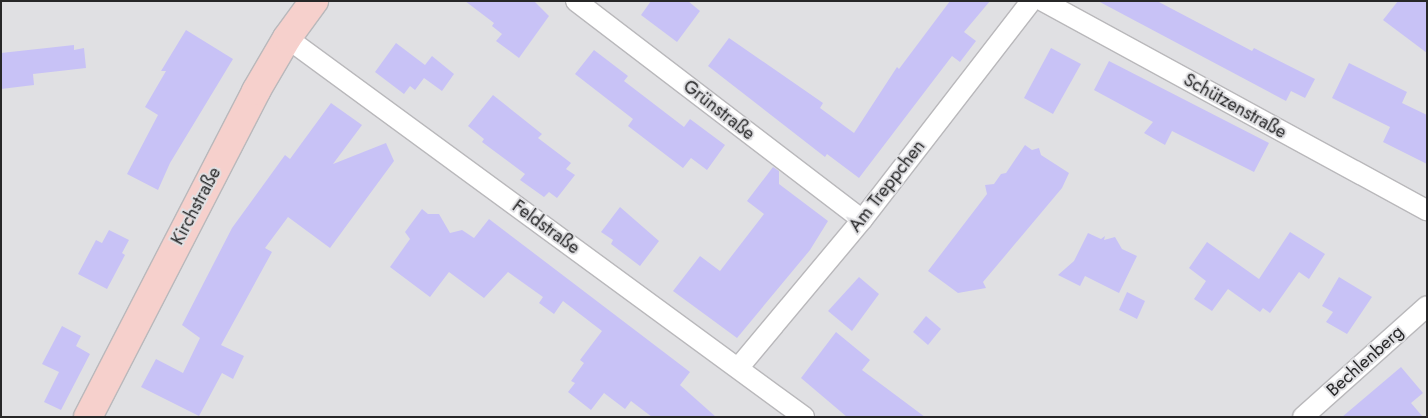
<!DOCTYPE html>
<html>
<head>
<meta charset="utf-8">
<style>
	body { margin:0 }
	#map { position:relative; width:1428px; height:418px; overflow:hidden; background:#e0e0e3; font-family:Jost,sans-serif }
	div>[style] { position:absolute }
	.building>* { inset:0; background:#c8c2f6 }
	.roads { filter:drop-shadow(1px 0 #b9b8bb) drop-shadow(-1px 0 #b9b8bb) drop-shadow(0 1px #b9b8bb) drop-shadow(0 -1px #b9b8bb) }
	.street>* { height:20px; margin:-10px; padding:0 10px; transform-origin:10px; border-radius:10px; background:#fff }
	.secondary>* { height:28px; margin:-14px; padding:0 14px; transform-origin:14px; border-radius:14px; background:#f6d0cc }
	span { translate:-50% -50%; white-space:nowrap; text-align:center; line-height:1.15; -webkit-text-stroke:4px #e0e0e3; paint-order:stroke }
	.street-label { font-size:18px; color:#272728 }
	.frame { position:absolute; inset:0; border:2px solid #272728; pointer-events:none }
</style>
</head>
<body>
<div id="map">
	<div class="building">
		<div style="clip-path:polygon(465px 1px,534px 1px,549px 16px,519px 58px,496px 41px,502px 34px,492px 26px,494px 23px)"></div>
		<div style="clip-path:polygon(651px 1px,688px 1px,700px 11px,677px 42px,641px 15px)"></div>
		<div style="clip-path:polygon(950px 1px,990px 1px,964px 32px,976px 41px,960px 62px,952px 56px,859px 178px,827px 154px,825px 157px,708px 66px,729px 38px,823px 103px,820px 108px,854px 133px,897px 67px,899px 69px)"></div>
		<div style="clip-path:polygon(1098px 1px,1157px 1px,1252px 51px,1254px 48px,1315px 79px,1305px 98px,1291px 91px,1286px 101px)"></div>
		<div style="clip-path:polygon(1398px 1px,1427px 1px,1427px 53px,1383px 20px)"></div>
		<div style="clip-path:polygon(186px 30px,233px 59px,170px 163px,158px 190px,127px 174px,158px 115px,145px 107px,166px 71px,161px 71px)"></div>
		<div style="clip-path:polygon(396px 43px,425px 65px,432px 56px,454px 74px,442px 91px,424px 78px,415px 90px,410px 86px,404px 94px,375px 72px)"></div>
		<div style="clip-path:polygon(74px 45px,74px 50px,84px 48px,86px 68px,33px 74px,34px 85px,1px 89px,1px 53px)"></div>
		<div style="clip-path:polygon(1051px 48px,1081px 64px,1053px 114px,1024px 98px)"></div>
		<div style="clip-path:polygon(594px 50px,628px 76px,624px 81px,684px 127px,690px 119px,725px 145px,707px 170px,691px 158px,683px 168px,628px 126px,633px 119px,575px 74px)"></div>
		<div style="clip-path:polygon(1109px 61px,1269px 143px,1254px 172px,1172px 131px,1165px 145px,1144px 133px,1153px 122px,1094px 90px)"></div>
		<div style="clip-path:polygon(1349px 63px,1407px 92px,1402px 103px,1427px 115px,1427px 164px,1383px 142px,1390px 127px,1332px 98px)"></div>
		<div style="clip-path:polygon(493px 95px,542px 134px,538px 138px,571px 163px,566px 169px,575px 175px,557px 198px,549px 192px,544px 197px,520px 180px,525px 174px,482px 142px,484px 139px,468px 126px)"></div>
		<div style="clip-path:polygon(331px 103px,362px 125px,333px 164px,386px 143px,394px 161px,330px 248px,288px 217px,265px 248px,272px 252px,221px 345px,244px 356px,233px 379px,222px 373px,199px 416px,141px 387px,156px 359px,183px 373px,200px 338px,182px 325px,232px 228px,285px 155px,290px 159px)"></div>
		<div style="clip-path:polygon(1025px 145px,1032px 150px,1039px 148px,1041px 155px,1069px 173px,1062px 188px,983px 282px,986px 288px,958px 293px,928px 271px,987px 194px,985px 185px,994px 184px,1001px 174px,1006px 173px)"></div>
		<div style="clip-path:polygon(773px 167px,779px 171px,779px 184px,828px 221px,810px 250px,737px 338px,673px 291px,700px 256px,720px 271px,764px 214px,747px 201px)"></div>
		<div style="clip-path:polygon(620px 207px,659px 241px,640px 266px,611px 244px,613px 240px,601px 232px)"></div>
		<div style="clip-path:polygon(422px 209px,428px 214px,439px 214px,450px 233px,462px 230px,474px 238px,489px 219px,690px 372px,680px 385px,716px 417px,652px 417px,631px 401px,625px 409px,604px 393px,591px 410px,568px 392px,575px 383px,571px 381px,584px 363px,580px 360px,602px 331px,563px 301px,554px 314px,539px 303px,543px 297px,508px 272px,484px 298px,449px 272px,430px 297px,390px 267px,410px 239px,405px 232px)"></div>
		<div style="clip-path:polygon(109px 230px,129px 240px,122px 253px,125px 255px,107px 289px,78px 274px,96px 240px,102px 243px)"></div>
		<div style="clip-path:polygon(1290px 232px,1325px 254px,1309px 279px,1299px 272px,1270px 313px,1263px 308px,1260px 312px,1228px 289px,1212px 311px,1194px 299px,1206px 281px,1189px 268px,1207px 242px,1259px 279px)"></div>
		<div style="clip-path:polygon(1088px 233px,1101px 239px,1105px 236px,1104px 240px,1115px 237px,1122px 249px,1137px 256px,1119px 293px,1085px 276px,1080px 286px,1058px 275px,1074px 261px)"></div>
		<div style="clip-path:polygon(859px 277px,879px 294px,852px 331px,828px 311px)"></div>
		<div style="clip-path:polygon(1339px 277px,1372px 297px,1347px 334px,1326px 322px,1333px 312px,1322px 306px)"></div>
		<div style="clip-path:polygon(1127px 292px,1145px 301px,1137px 319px,1119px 310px)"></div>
		<div style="clip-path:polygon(926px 316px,941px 329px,928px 345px,913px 332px)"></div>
		<div style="clip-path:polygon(62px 326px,81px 336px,76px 346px,90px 354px,61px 410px,44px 402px,59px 372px,42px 364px)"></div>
		<div style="clip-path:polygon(836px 332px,870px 360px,862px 370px,925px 417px,847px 417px,801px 378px)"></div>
		<div style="clip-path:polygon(1401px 367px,1423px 393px,1411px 403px,1423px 417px,1342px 417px)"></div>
	</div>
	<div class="roads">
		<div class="street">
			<div style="left:576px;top:1px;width:360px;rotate:37.4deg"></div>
			<div style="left:1043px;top:1px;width:437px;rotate:28.6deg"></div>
			<div style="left:287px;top:38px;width:641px;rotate:36.24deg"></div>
			<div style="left:739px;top:367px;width:192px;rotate:-50.1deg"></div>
			<div style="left:862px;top:220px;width:277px;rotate:-52.3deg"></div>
			<div style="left:1303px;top:417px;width:166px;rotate:-41.8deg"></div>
		</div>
		<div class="secondary">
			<div style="left:88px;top:417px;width:367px;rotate:-62.7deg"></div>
			<div style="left:256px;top:91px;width:61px;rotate:-59.7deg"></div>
			<div style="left:287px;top:38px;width:46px;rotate:-53.9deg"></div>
		</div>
	</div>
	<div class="street-label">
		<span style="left:1235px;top:106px;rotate:29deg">Schützenstraße</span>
		<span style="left:719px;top:110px;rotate:38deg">Grünstraße</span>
		<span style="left:887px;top:186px;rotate:-52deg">Am Treppchen</span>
		<span style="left:196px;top:206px;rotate:-62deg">Kirchstraße</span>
		<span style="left:546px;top:227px;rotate:36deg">Feldstraße</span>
		<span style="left:1365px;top:361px;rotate:-42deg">Bechlenberg</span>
	</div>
	<div class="frame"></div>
</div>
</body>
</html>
